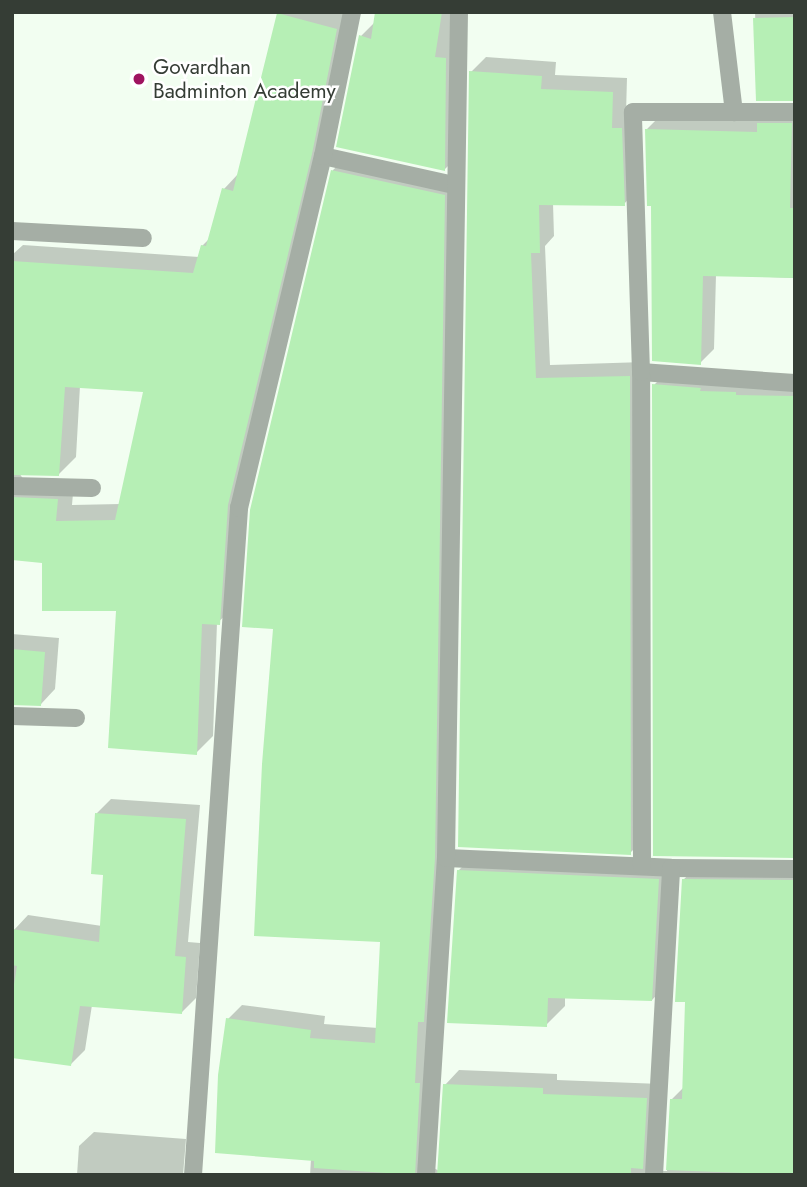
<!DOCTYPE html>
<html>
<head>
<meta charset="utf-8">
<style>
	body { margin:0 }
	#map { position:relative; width:807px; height:1187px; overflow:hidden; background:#f2fef1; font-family:Jost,sans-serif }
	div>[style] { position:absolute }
	.shadow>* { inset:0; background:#0003 }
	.building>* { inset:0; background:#b6efb5 }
	.service>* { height:18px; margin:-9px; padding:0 9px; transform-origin:9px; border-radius:9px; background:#a5aea5 }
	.minor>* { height:18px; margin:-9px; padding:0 9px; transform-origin:9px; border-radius:9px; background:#a5aea5 }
	.dots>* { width:19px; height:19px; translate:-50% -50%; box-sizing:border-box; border:4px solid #fff; border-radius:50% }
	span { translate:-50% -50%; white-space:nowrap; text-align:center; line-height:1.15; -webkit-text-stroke:5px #fff; paint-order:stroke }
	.poi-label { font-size:21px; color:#353d35 }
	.left { translate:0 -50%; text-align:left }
	.frame { position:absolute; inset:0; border:14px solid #353d35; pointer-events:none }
</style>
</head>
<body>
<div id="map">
	<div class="shadow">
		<div style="clip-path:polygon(376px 12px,454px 12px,460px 154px,445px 169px,361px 36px,375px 22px)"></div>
		<div style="clip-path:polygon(755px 12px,795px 12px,795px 99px,758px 99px)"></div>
		<div style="clip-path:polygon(evenodd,278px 13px,353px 13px,244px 487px,236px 606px,217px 623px,213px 736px,196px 753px,118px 609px,44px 561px,12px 559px,12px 255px,23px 245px,199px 257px,202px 246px,211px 237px,224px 189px,239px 173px,278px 13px,80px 386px,145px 390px,120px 504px,72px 505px,74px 482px,24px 480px,19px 473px,59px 474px,76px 457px,80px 386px)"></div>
		<div style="clip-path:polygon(486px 57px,556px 62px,555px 75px,627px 78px,626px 114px,638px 189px,624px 204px,553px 203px,554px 236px,545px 246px,550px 365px,644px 362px,645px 838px,630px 853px,471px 72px)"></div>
		<div style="clip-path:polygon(795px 110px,795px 278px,716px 275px,714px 349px,700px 363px,652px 204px,647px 129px,661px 115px)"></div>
		<div style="clip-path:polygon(348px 156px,459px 180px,429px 1165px,439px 1171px,445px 1085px,459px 1070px,557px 1074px,557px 1080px,661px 1084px,657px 1160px,663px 1171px,667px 1171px,671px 1100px,684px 1087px,686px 1001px,683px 880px,698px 866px,795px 866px,795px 1175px,310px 1175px,311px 1159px,228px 1019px,242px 1005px,325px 1016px,324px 1024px,378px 1028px,381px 940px,275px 628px,252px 510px,333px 170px)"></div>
		<div style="clip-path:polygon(669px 370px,795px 382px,795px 856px,654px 385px)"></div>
		<div style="clip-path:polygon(12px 634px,59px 638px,55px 689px,41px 704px,12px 702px)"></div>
		<div style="clip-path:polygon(111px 799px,200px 805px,188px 942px,200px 943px,196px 998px,182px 1012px,92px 1005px,85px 1050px,70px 1065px,12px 1057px,14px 930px,28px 915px,102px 926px,105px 873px,97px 813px)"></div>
		<div style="clip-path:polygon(478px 851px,677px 860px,671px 980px,652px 1000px,565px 997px,565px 1006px,546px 1025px,458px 871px)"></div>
		<div style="clip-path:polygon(94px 1132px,186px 1139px,183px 1175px,77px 1175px,79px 1146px)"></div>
	</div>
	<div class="building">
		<div style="clip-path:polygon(375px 12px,442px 12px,435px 57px,446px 58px,445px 171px,336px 147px,359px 35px,371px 39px)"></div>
		<div style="clip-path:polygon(277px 13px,337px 29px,312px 154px,228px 505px,220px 625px,202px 624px,197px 755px,108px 748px,116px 611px,42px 611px,42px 563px,12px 560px,12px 497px,58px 499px,56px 521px,115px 520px,143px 392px,65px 387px,59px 476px,12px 475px,12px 261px,193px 273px,201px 245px,206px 246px,222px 188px,233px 191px)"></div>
		<div style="clip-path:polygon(795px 17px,793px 101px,756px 101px,753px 18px)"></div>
		<div style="clip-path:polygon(469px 71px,542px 76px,541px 89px,613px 92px,612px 128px,622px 128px,625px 206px,539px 205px,540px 253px,531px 253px,536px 378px,630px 376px,631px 855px,458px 847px)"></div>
		<div style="clip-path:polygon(757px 123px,792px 123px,790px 208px,795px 208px,795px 278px,703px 276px,701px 365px,652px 361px,651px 206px,647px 206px,645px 129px,757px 132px)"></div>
		<div style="clip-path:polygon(331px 170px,445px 195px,435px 858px,424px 1022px,418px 1022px,415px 1083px,420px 1083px,415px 1175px,314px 1168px,314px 1161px,215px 1153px,218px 1075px,226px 1018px,311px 1030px,310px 1038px,375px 1043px,380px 942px,254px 936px,262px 764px,273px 629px,242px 627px,250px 510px)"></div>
		<div style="clip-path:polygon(652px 384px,701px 388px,700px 391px,736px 392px,736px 395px,795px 396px,795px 858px,653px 856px)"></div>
		<div style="clip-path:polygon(12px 649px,45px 652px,41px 706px,12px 705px)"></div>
		<div style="clip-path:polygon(95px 813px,186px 819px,175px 956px,186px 957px,182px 1014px,80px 1006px,71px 1066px,12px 1058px,12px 997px,17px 966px,12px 965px,12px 929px,99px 942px,103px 875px,91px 874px)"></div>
		<div style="clip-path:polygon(457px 870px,659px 879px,652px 1001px,548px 998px,547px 1027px,447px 1023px)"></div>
		<div style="clip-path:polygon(682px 879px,795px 880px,795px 1175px,666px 1170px,670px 1099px,682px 1099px,685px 1002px,675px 1002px)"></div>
		<div style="clip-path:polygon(443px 1084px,543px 1088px,543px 1094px,647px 1098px,643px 1169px,631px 1168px,631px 1175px,437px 1175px)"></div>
	</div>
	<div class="service">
		<div style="left:12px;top:231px;width:131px;rotate:3.1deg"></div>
	</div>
	<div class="minor">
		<div style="left:722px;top:12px;width:101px;rotate:83.2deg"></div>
		<div style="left:323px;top:156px;width:134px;rotate:12.5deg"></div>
		<div style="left:641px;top:372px;width:154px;rotate:4.1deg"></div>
		<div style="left:12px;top:486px;width:80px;rotate:1.4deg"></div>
		<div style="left:12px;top:716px;width:64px;rotate:1.8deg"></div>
		<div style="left:446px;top:858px;width:225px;rotate:2.5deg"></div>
		<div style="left:671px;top:868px;width:124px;rotate:0.5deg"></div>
		<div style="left:642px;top:866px;width:494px;rotate:-90.1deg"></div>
		<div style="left:641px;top:372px;width:260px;rotate:-91.8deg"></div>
		<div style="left:633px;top:112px;width:162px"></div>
		<div style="left:193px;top:1175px;width:669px;rotate:-86.05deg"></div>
		<div style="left:239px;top:508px;width:362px;rotate:-76.6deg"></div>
		<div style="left:323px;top:156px;width:147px;rotate:-78.6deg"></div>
		<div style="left:426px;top:1175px;width:318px;rotate:-86.4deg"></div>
		<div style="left:446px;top:858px;width:846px;rotate:-89.12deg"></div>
		<div style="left:654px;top:1175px;width:307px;rotate:-86.8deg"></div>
	</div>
	<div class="dots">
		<div style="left:139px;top:79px;background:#9f1360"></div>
	</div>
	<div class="poi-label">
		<span class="left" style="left:153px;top:79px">Govardhan<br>Badminton Academy</span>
	</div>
	<div class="frame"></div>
</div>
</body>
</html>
